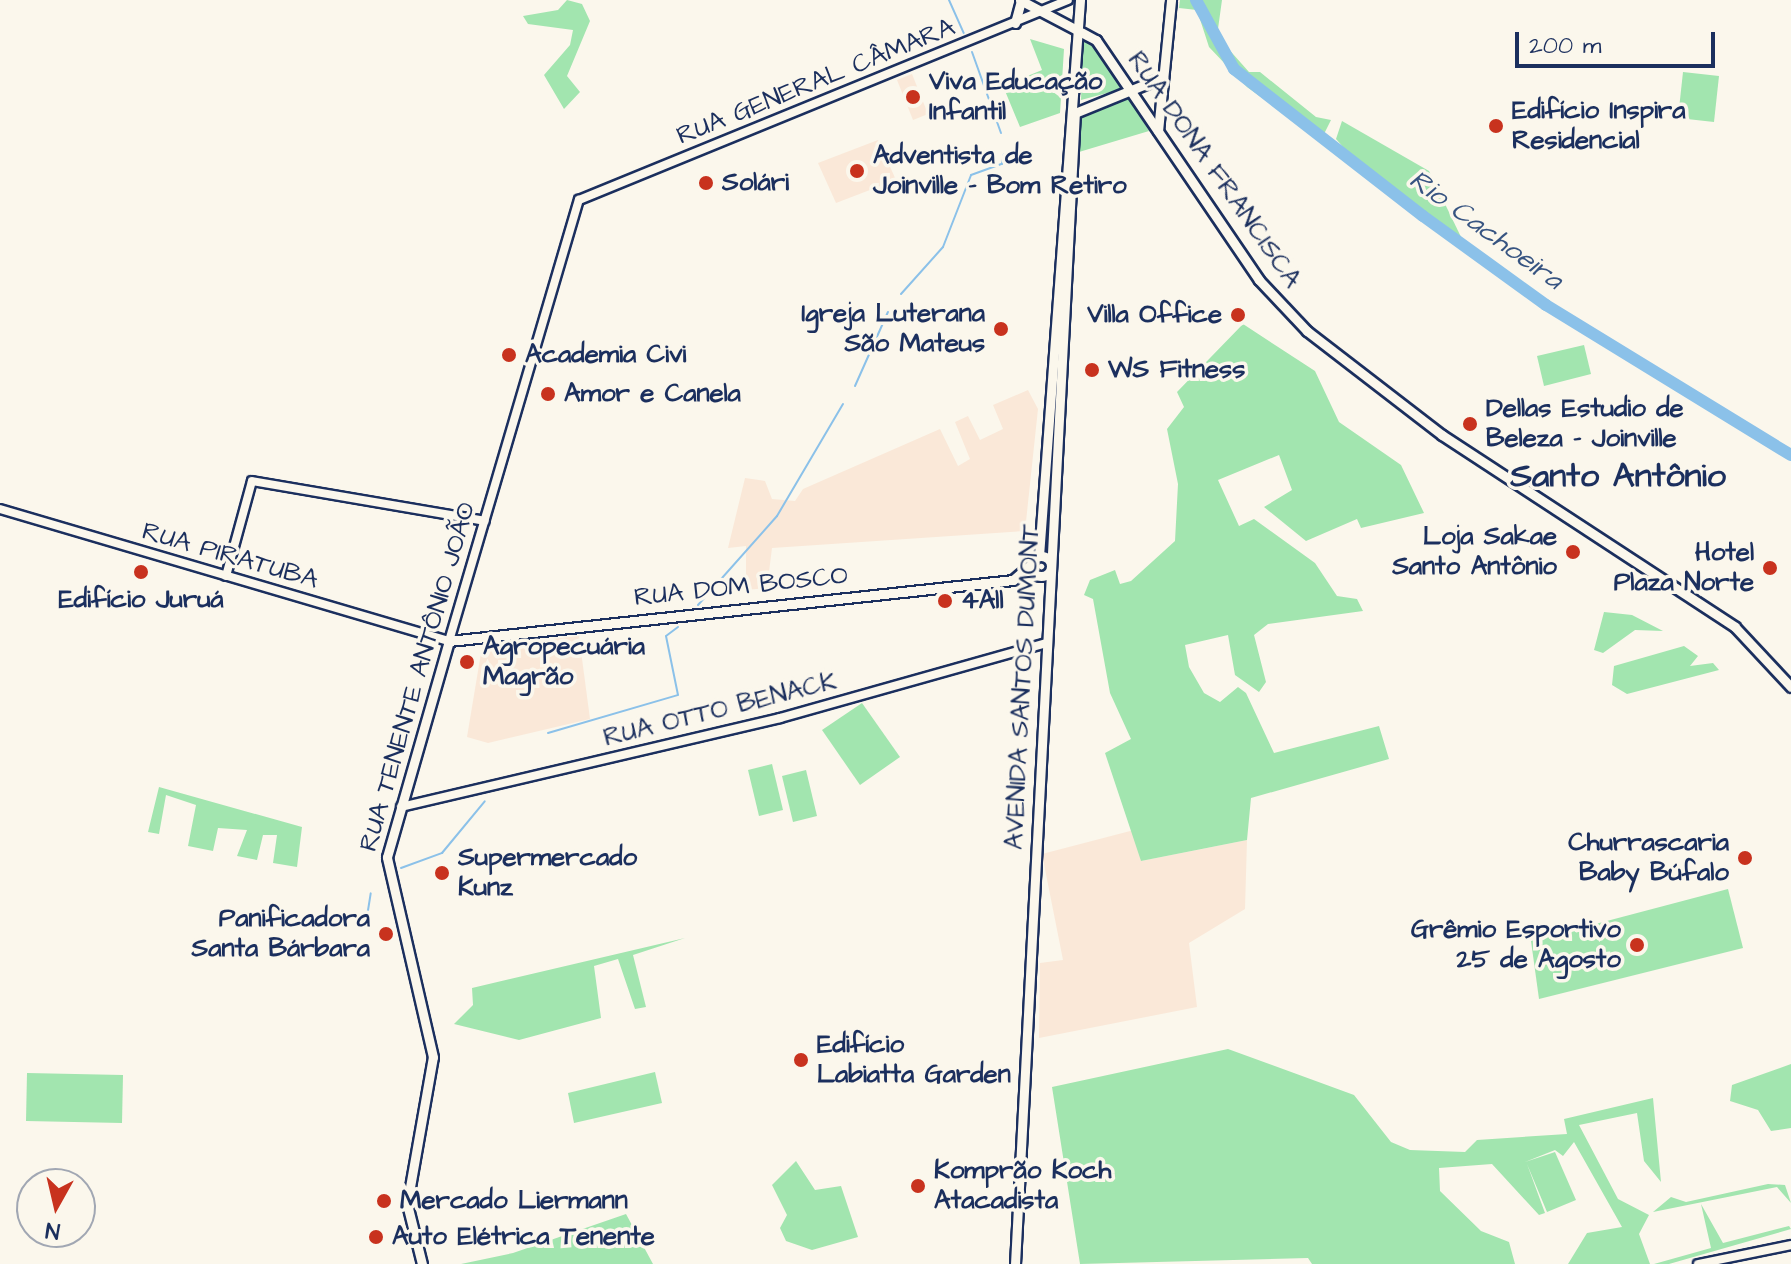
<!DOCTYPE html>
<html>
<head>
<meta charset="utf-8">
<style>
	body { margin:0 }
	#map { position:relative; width:1791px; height:1264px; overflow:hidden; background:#fbf7ec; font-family:"Architects Daughter",sans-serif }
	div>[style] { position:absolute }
	.built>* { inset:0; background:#fae8d8 }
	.green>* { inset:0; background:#a2e5af }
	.stream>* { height:2px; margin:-1px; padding:0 1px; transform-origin:1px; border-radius:1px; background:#8bc1e9 }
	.river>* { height:12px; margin:-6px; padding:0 6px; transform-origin:6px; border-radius:6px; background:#8bc1e9 }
	.roads { filter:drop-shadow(2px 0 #1b2f5e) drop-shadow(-2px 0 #1b2f5e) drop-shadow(0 2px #1b2f5e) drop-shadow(0 -2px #1b2f5e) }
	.secondary>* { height:8px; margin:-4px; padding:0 4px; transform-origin:4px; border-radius:4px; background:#fbf7ec }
	.primary>* { height:9px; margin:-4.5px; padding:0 4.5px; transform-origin:4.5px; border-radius:4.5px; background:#fbf7ec }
	.primary>.ring { margin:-4.5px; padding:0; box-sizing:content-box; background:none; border:9px solid #fbf7ec; border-radius:50% }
	.dots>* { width:22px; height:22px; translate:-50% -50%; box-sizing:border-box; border:4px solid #fbf7ec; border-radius:50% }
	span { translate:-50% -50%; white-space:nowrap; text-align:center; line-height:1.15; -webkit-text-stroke:7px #fbf7ec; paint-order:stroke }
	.street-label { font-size:26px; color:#1b2f5e }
	.poi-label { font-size:26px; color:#1b2f5e; font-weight:700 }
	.left { translate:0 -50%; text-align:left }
	.right { translate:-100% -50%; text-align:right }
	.water-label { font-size:28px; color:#375481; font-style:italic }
	.district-label { font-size:34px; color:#1b2f5e; font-weight:700 }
	.north { position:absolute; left:16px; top:1168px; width:80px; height:80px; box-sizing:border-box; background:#fbf7ec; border:2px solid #a1a7b3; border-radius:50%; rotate:188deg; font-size:22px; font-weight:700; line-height:32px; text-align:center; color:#1b2f5e }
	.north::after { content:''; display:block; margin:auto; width:28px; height:36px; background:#c8321e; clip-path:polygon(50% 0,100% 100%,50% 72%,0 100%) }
	.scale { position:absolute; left:1515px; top:32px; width:200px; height:36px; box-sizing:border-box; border:4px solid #1b2f5e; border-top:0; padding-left:10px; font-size:24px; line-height:28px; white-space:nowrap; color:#1b2f5e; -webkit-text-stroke:6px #fbf7ec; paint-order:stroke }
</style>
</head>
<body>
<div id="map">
	<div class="built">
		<div style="clip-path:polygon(912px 74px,928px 114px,913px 120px,897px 80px)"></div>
		<div style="clip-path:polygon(878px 140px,896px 180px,836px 203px,818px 163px)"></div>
		<div style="clip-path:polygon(1028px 390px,1038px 409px,1025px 531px,772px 548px,767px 588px,746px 590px,746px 546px,728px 548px,745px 478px,765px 481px,772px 499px,795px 501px,803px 489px,940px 429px,958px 466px,970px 459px,955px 422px,968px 416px,980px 440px,1003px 429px,993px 405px)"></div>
		<div style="clip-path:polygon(579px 636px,590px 719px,488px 743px,467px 737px,482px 647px)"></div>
		<div style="clip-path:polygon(1134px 830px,1141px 861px,1247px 840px,1245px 909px,1189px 943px,1197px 1007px,1039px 1038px,1040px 963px,1063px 960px,1042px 854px)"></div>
	</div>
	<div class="green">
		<div style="clip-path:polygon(567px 0,582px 4px,590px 21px,567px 76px,580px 92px,564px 109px,544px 75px,570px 45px,573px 30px,528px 24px,523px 16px,558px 10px)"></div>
		<div style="clip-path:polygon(1180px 0,1222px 0,1217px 36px,1249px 72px,1260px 72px,1316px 117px,1331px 120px,1321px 140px,1247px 87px,1209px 47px,1197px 10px,1179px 8px)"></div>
		<div style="clip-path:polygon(1083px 36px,1101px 56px,1122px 89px,1081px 100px)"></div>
		<div style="clip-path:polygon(1030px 39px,1064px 49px,1060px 113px,1020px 127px,1003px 86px,1042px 70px)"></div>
		<div style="clip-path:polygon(1683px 72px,1719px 76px,1714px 122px,1678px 118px)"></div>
		<div style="clip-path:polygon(1128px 97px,1149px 131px,1079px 152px,1081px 117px)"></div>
		<div style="clip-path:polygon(1342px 121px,1429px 171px,1462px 239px,1370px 177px,1336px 139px)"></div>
		<div style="clip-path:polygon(1243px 324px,1315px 371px,1339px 422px,1401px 465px,1424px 513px,1361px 528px,1357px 519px,1306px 541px,1264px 507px,1292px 490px,1279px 455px,1218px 480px,1239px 526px,1254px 519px,1315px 563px,1337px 596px,1357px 599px,1363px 611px,1268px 624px,1254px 635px,1266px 682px,1259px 692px,1235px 675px,1228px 635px,1185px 645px,1189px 667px,1204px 693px,1220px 702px,1238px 687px,1246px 693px,1274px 753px,1379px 726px,1389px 759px,1251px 798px,1247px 840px,1141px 861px,1105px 753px,1131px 739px,1110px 693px,1093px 599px,1084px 595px,1090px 580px,1115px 570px,1120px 584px,1131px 581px,1175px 541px,1178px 484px,1167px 429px,1184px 407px,1177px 392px)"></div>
		<div style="clip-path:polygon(1584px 345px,1591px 374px,1544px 386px,1537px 356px)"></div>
		<div style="clip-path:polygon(1604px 612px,1632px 615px,1663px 631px,1635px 630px,1603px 653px,1594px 650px)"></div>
		<div style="clip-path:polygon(1684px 646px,1698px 656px,1690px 666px,1713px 663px,1719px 670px,1627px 694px,1612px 685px,1614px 666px)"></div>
		<div style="clip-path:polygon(862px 703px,900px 757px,860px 785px,822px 730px)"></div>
		<div style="clip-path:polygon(772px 764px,783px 810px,759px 816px,748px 770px)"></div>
		<div style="clip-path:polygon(806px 770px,817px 816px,793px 822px,782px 776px)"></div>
		<div style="clip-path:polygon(159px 787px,302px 827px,297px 867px,273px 863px,277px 835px,263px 835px,257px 860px,237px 856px,247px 830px,218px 828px,213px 851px,188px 846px,196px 805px,166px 795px,159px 834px,148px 832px)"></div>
		<div style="clip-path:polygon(1728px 889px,1743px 948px,1539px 999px,1531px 941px)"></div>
		<div style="clip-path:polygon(685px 938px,633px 955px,646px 1007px,635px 1009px,618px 959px,594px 966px,601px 1018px,519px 1040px,454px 1024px,473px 1005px,472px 988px)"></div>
		<div style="clip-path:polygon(1228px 1049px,1354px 1095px,1391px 1142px,1410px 1150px,1465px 1152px,1477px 1140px,1567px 1134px,1564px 1119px,1653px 1098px,1661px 1182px,1644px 1161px,1637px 1113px,1579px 1125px,1618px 1199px,1649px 1215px,1639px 1234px,1650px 1264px,1568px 1264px,1587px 1233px,1622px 1227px,1574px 1142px,1563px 1156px,1555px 1150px,1525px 1162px,1555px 1152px,1576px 1200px,1547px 1212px,1527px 1164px,1545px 1213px,1539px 1215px,1492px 1164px,1439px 1168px,1440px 1191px,1481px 1231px,1509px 1242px,1515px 1264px,1312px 1264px,1308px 1258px,1080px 1264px,1052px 1087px)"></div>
		<div style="clip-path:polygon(1791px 1064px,1791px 1128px,1771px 1131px,1758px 1110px,1730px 1101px,1732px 1085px)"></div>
		<div style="clip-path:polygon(655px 1072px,662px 1103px,574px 1123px,568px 1093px)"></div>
		<div style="clip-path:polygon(27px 1073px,123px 1075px,122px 1123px,26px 1121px)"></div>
		<div style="clip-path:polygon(796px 1161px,815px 1190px,841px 1186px,858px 1237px,812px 1250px,786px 1241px,780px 1228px,787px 1215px,772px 1185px)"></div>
		<div style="clip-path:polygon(1768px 1184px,1785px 1185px,1791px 1203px,1777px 1187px,1653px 1212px,1671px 1197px,1686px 1202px)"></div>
		<div style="clip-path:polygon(1701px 1204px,1723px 1243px,1789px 1226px,1791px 1229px,1669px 1264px,1654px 1264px,1711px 1248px)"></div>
		<div style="clip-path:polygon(626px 1214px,653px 1264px,461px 1264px,513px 1253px)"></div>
	</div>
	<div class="stream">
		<div style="left:949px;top:0;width:36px;rotate:66deg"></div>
		<div style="left:972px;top:52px;width:86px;rotate:70.3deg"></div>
		<div style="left:901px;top:294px;width:63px;rotate:-48.2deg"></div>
		<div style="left:943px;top:247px;width:77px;rotate:-68.7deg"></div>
		<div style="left:971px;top:175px;width:33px;rotate:-20deg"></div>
		<div style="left:1002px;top:164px;width:10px;rotate:-79deg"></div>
		<div style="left:855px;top:386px;width:81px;rotate:-66deg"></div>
		<div style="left:698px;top:605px;width:119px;rotate:-48.4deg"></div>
		<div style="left:777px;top:516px;width:130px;rotate:-59.5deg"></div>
		<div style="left:548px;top:733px;width:135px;rotate:-16.3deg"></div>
		<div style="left:678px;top:695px;width:60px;rotate:-101.5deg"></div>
		<div style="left:666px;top:636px;width:15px;rotate:-37deg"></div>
		<div style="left:401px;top:868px;width:44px;rotate:-20.1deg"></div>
		<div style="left:442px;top:853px;width:67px;rotate:-50.4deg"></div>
		<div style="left:366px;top:923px;width:30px;rotate:-81deg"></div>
	</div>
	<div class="river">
		<div style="left:1196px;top:0;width:79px;rotate:61.2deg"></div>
		<div style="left:1234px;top:69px;width:239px;rotate:37.9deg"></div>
		<div style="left:1423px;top:216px;width:152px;rotate:35.9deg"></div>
		<div style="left:1546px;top:305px;width:287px;rotate:31.5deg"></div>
	</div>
	<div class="roads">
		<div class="secondary">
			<div style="left:0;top:509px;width:468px;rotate:16.4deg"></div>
			<div style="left:449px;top:641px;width:460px;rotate:-73.6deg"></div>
			<div style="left:579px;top:200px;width:528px;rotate:-22.24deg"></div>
			<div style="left:226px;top:576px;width:98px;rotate:-74.7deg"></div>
			<div style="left:252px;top:481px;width:236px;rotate:9.7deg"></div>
			<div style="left:401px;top:807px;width:389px;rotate:-13.2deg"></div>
			<div style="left:780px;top:718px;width:277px;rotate:-15.7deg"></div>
			<div style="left:1698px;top:1264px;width:95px;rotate:-11.5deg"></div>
		</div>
		<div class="primary">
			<div style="left:1020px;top:0;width:86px;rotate:27.8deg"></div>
			<div style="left:1096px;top:40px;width:290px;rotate:55.8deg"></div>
			<div style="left:1259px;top:280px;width:70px;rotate:46.7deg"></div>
			<div style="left:1307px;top:331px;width:170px;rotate:37.6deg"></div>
			<div style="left:1442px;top:435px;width:350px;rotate:33.2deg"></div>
			<div style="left:1735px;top:627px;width:82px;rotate:47deg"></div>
			<div style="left:1015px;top:23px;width:23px;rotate:-75deg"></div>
			<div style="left:1158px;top:131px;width:132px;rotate:-84.3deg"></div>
			<div class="ring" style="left:1031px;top:556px;width:11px;height:11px"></div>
			<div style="left:1039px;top:556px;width:558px;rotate:-85.78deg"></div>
			<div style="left:422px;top:1264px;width:62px;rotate:-104deg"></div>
			<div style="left:407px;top:1204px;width:149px;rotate:-80deg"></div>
			<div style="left:433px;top:1057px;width:205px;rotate:-103deg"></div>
			<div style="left:387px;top:857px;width:225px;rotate:-74deg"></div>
			<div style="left:449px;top:641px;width:567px;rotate:-6.17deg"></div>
			<div style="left:1013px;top:580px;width:23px;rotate:-41deg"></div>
			<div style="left:1015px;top:1264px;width:1153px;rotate:-87.02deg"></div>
			<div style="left:1075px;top:113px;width:95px;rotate:-22.2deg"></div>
		</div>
	</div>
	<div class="dots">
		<div style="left:913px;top:97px;background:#c8321e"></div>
		<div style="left:1496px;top:126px;background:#c8321e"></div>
		<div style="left:857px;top:171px;background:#c8321e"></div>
		<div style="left:706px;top:183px;background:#c8321e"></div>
		<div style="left:1238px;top:315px;background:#c8321e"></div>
		<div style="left:1001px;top:329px;background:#c8321e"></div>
		<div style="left:509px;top:355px;background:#c8321e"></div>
		<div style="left:1092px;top:370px;background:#c8321e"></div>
		<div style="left:548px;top:394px;background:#c8321e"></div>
		<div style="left:1470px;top:424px;background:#c8321e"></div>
		<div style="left:1573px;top:552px;background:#c8321e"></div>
		<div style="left:1770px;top:568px;background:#c8321e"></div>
		<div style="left:141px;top:572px;background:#c8321e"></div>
		<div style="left:945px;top:601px;background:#c8321e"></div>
		<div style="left:467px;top:662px;background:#c8321e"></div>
		<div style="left:1745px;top:858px;background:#c8321e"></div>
		<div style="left:442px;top:873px;background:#c8321e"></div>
		<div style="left:386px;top:934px;background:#c8321e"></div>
		<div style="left:1637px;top:945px;background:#c8321e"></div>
		<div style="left:801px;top:1060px;background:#c8321e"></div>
		<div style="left:918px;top:1186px;background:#c8321e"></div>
		<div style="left:384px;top:1201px;background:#c8321e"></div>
		<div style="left:376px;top:1237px;background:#c8321e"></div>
	</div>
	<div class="street-label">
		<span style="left:816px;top:82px;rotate:-22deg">RUA GENERAL CÂMARA</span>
		<span style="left:1214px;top:170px;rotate:55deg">RUA DONA FRANCISCA</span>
		<span style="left:230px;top:556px;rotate:16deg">RUA PIRATUBA</span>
		<span style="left:741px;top:587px;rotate:-6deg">RUA DOM BOSCO</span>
		<span style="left:418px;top:677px;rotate:-74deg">RUA TENENTE ANTÔNIO JOÃO</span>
		<span style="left:1023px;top:687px;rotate:-87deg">AVENIDA SANTOS DUMONT</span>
		<span style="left:720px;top:710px;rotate:-14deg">RUA OTTO BENACK</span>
	</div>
	<div class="poi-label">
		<span class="left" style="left:929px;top:97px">Viva Educação<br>Infantil</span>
		<span class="left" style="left:1512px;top:126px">Edifício Inspira<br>Residencial</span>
		<span class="left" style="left:873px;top:171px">Adventista de<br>Joinville - Bom Retiro</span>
		<span class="left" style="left:722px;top:183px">Solári</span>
		<span class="right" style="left:985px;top:329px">Igreja Luterana<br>São Mateus</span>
		<span class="right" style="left:1222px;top:315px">Villa Office</span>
		<span class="left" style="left:525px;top:355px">Academia Civi</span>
		<span class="left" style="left:1108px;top:370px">WS Fitness</span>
		<span class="left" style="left:564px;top:394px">Amor e Canela</span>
		<span class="left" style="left:1486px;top:424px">Dellas Estudio de<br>Beleza - Joinville</span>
		<span class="right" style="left:1557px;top:552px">Loja Sakae<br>Santo Antônio</span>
		<span class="right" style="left:1754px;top:568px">Hotel<br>Plaza Norte</span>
		<span style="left:141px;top:600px">Edifício Juruá</span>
		<span class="left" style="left:961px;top:601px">4All</span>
		<span class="left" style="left:483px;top:662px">Agropecuária<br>Magrão</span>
		<span class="right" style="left:1729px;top:858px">Churrascaria<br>Baby Búfalo</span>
		<span class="left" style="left:458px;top:873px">Supermercado<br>Kunz</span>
		<span class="right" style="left:370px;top:934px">Panificadora<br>Santa Bárbara</span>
		<span class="right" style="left:1621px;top:945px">Grêmio Esportivo<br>25 de Agosto</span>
		<span class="left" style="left:817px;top:1060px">Edifício<br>Labiatta Garden</span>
		<span class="left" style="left:934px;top:1186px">Komprão Koch<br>Atacadista</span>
		<span class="left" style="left:400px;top:1201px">Mercado Liermann</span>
		<span class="left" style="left:392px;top:1237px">Auto Elétrica Tenente</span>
	</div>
	<div class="water-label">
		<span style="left:1486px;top:230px;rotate:36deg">Rio Cachoeira</span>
	</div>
	<div class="district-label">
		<span style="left:1618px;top:477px">Santo Antônio</span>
	</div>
	<div class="north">N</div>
	<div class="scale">200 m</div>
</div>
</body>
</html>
